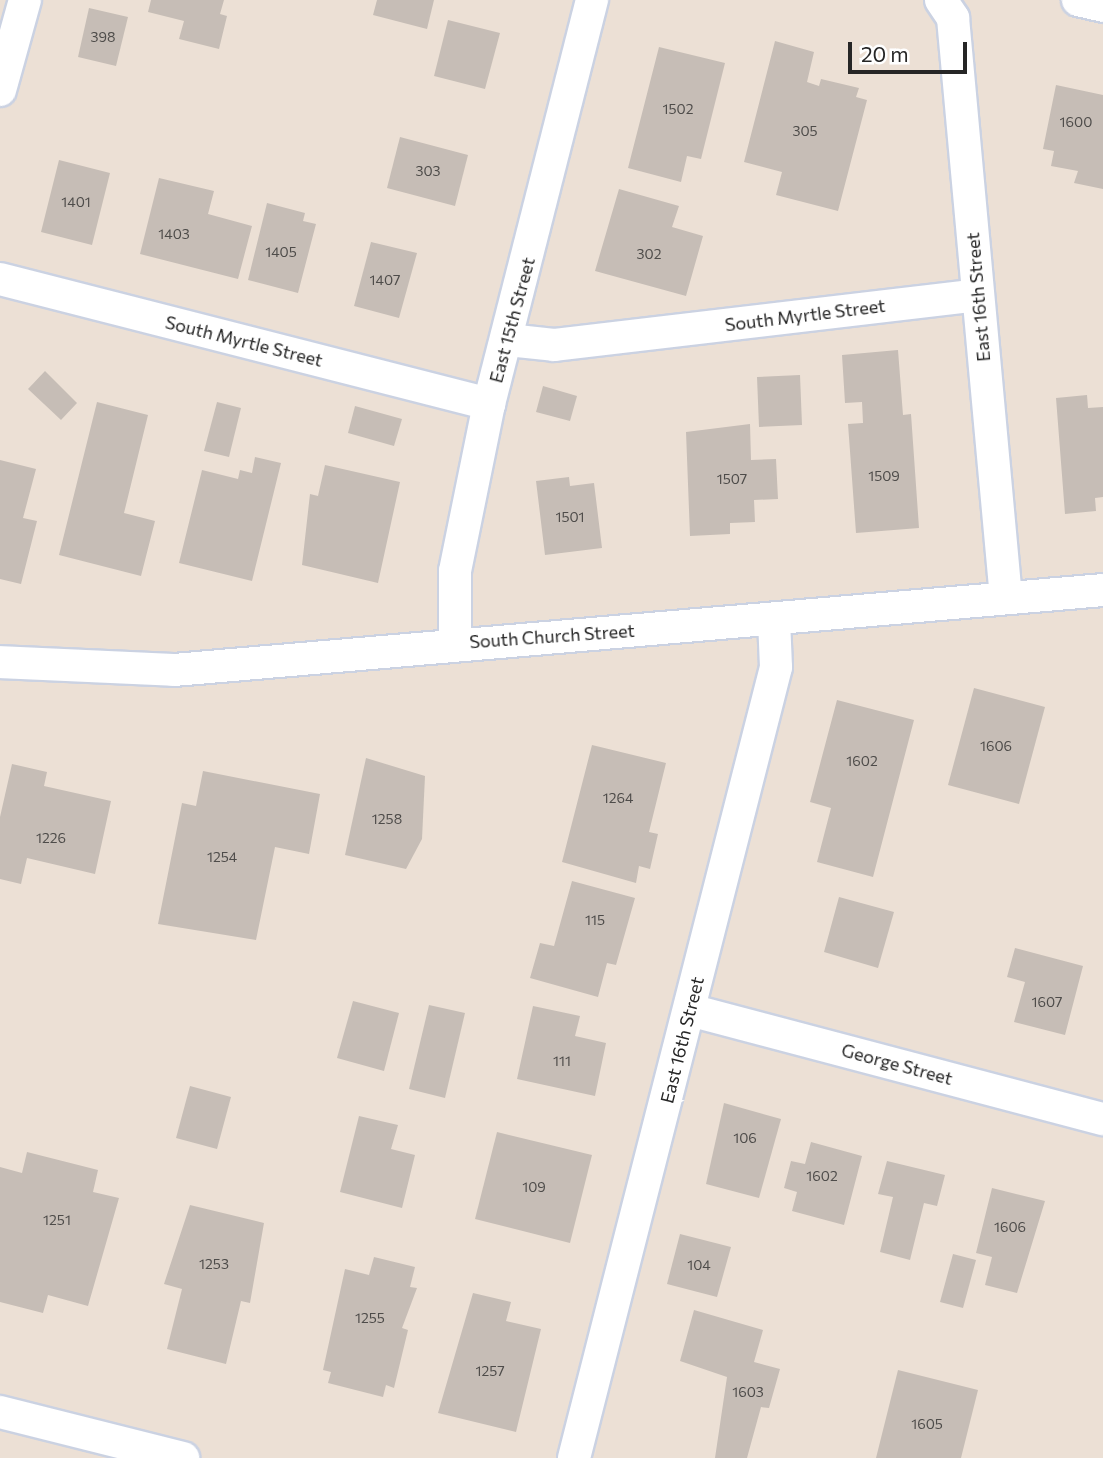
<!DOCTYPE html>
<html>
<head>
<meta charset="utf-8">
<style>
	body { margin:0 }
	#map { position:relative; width:1103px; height:1458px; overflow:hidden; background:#ece0d5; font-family:Commissioner,sans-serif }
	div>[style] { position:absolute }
	.building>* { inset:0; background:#c6bdb6 }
	.roads { filter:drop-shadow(2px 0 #cbd2e2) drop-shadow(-2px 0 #cbd2e2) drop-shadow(0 2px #cbd2e2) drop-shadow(0 -2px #cbd2e2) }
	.street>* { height:32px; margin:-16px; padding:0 16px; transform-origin:16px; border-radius:16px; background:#fff }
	span { translate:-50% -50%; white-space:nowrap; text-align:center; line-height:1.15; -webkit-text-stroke:7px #fff; paint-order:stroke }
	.number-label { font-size:14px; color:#4e4c4a }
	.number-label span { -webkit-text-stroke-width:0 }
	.street-label { font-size:18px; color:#262626 }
	.scale { position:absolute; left:848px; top:42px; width:119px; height:32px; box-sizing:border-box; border:4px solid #262626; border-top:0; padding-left:9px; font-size:21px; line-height:24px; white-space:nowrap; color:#262626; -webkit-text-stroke:5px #fff; paint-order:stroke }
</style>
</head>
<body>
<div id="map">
	<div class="building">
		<div style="clip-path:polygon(151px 0,224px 0,220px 14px,227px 16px,219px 49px,179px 39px,184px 21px,148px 12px)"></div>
		<div style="clip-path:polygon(377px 0,434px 0,427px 29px,373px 15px)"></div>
		<div style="clip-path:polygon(89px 8px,128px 17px,116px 66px,78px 57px)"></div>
		<div style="clip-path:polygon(448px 20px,500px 33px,485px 89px,434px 76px)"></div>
		<div style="clip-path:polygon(775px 41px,814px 52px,807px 82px,819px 86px,821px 79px,859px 88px,856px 97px,867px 100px,838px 211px,776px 195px,782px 172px,744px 162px)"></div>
		<div style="clip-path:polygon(659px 47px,725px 63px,701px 159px,687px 156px,681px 182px,628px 168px)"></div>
		<div style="clip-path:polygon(1056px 85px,1103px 95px,1103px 189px,1074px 183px,1078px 171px,1051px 166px,1054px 151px,1043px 149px)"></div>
		<div style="clip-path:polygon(400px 137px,468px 155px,455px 206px,387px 188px)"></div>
		<div style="clip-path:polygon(59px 160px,110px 173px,92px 245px,41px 232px)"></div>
		<div style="clip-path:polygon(159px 178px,214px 191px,208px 214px,252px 226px,238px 279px,140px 254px)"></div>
		<div style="clip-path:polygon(619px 189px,679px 206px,672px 227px,703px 236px,686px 296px,595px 271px)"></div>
		<div style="clip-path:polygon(267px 203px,305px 213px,303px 221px,316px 224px,298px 293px,248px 280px)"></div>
		<div style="clip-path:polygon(371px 242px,417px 253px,399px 318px,354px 306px)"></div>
		<div style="clip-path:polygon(898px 350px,903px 415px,911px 414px,919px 528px,856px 533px,848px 424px,863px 423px,862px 402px,845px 403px,842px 355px)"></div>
		<div style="clip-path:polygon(45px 371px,77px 403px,61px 420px,28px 389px)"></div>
		<div style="clip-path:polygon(800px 375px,802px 425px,759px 427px,757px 377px)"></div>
		<div style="clip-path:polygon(543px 386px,577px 396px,570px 421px,536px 412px)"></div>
		<div style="clip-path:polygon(1087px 395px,1088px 408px,1103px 407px,1103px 497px,1095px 498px,1096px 511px,1065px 514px,1056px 398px)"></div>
		<div style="clip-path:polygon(97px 402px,148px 415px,124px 513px,155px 521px,141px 576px,59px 555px)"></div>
		<div style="clip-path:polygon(217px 402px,241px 408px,229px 457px,204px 451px)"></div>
		<div style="clip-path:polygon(355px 406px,402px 419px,394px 446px,348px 433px)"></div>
		<div style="clip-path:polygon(750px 424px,751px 460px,776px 459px,778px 499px,754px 500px,755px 522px,730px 523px,730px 534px,690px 536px,686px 432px)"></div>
		<div style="clip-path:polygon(255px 457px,281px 463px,252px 581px,179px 563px,202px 470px,238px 479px,240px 470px,252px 473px)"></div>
		<div style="clip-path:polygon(0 460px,36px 469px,23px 518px,37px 521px,21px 584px,0 579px)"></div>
		<div style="clip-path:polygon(325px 465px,400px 482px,378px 583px,302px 565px,310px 494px,318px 496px)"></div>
		<div style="clip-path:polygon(569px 477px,570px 486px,594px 483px,602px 548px,545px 555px,536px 481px)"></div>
		<div style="clip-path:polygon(974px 688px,1045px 707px,1019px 804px,948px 785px)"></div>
		<div style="clip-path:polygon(837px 700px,914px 720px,873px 877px,817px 862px,831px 808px,810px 802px)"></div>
		<div style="clip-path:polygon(592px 745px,666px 763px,649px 832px,658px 834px,650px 869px,639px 866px,636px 883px,562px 862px)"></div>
		<div style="clip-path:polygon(366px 758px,425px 776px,422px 839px,406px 869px,345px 855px)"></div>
		<div style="clip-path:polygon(12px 764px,47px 772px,44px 786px,111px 801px,95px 874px,27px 858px,21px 884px,0 879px,0 817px)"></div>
		<div style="clip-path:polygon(203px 771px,320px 794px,309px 854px,275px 847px,256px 940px,158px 924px,182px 803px,196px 806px)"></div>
		<div style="clip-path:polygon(572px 881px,635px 898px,616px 965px,607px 963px,598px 997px,530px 978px,540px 943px,554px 946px)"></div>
		<div style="clip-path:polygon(839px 897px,894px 912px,878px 968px,824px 952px)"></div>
		<div style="clip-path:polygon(1015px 948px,1083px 966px,1065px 1035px,1014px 1022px,1025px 982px,1007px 977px)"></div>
		<div style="clip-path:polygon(353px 1001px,399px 1013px,384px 1071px,337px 1058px)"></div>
		<div style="clip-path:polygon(429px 1005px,465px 1013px,445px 1098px,409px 1089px)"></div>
		<div style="clip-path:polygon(533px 1006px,580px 1016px,575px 1036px,606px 1043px,595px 1096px,517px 1079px)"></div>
		<div style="clip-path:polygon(190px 1086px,231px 1097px,217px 1149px,176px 1138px)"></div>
		<div style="clip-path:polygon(724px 1103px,781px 1119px,759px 1198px,706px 1184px)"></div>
		<div style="clip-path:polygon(359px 1116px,398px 1125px,391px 1149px,415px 1155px,402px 1208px,340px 1192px)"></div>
		<div style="clip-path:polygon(497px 1132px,592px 1155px,570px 1243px,475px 1219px)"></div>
		<div style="clip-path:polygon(811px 1142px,862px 1156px,844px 1225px,792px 1211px,797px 1192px,784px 1188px,791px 1161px,805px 1164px)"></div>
		<div style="clip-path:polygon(27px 1152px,98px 1170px,93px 1192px,119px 1198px,88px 1306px,48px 1295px,43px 1313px,0 1302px,0 1167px,22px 1173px)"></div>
		<div style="clip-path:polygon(887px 1161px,945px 1175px,937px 1206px,924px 1203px,910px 1260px,880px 1252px,893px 1197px,878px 1194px)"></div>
		<div style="clip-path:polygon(992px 1188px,1045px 1201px,1017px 1293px,985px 1285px,992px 1257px,976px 1253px)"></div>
		<div style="clip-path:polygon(190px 1205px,264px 1223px,250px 1303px,241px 1301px,226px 1364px,167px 1349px,182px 1289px,164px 1284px)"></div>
		<div style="clip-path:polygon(680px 1234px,731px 1247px,717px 1297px,667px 1284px)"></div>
		<div style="clip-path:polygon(953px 1254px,976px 1260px,963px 1308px,940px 1302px)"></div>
		<div style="clip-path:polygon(374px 1257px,415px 1267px,410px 1287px,417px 1288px,402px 1328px,408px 1330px,394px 1388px,386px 1385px,383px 1397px,328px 1383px,331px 1372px,323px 1370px,345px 1269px,369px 1275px)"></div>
		<div style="clip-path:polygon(473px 1293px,511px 1302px,506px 1321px,541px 1329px,516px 1432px,438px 1413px)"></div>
		<div style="clip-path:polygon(694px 1310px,763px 1330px,754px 1362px,780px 1369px,769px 1408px,761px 1407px,747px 1458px,715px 1458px,727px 1377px,680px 1361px)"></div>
		<div style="clip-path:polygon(898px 1370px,978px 1390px,961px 1458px,876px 1458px)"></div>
	</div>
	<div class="roads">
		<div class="street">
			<div style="left:941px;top:0;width:22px;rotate:56deg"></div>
			<div style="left:953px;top:18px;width:582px;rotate:84.78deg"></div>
			<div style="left:1078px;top:0;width:26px;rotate:13deg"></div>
			<div style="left:0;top:90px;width:93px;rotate:-74.5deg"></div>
			<div style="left:0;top:279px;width:505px;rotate:14.34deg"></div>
			<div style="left:508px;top:340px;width:46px;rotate:6.2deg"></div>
			<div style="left:554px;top:345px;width:426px;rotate:-6.7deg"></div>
			<div style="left:455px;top:643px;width:72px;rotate:-90deg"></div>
			<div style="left:455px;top:571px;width:170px;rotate:-78.5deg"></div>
			<div style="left:489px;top:404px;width:417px;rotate:-75.7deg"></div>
			<div style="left:0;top:662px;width:174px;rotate:2.6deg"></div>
			<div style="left:174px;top:670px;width:932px;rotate:-4.92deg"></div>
			<div style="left:690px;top:1010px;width:427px;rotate:14.8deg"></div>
			<div style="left:0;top:1412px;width:189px;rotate:14.1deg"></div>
			<div style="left:574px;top:1458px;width:816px;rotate:-75.67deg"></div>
			<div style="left:776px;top:667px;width:48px;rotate:-92.4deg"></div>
		</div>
	</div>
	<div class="number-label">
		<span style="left:103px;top:37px">398</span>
		<span style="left:678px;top:109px">1502</span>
		<span style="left:1076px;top:122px">1600</span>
		<span style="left:805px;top:131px">305</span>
		<span style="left:428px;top:171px">303</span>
		<span style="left:76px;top:202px">1401</span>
		<span style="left:174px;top:234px">1403</span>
		<span style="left:281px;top:252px">1405</span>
		<span style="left:649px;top:254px">302</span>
		<span style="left:385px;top:280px">1407</span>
		<span style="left:884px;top:476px">1509</span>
		<span style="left:732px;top:479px">1507</span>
		<span style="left:570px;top:517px">1501</span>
		<span style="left:996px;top:746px">1606</span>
		<span style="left:862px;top:761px">1602</span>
		<span style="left:618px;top:798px">1264</span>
		<span style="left:387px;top:819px">1258</span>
		<span style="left:51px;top:838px">1226</span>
		<span style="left:222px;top:857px">1254</span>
		<span style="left:595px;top:920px">115</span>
		<span style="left:1047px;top:1002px">1607</span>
		<span style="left:562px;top:1061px">111</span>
		<span style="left:745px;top:1138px">106</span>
		<span style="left:822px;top:1176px">1602</span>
		<span style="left:534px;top:1187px">109</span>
		<span style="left:57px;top:1220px">1251</span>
		<span style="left:1010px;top:1227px">1606</span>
		<span style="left:214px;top:1264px">1253</span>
		<span style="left:699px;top:1265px">104</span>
		<span style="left:370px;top:1318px">1255</span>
		<span style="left:490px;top:1371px">1257</span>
		<span style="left:748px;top:1392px">1603</span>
		<span style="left:927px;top:1424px">1605</span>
	</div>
	<div class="street-label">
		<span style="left:978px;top:297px;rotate:-95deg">East 16th Street</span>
		<span style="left:805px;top:315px;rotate:-7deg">South Myrtle Street</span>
		<span style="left:512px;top:320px;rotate:-75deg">East 15th Street</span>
		<span style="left:244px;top:341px;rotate:14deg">South Myrtle Street</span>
		<span style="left:552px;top:636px;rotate:-4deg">South Church Street</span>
		<span style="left:682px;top:1040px;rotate:-76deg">East 16th Street</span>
		<span style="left:897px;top:1064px;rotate:15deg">George Street</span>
	</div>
	<div class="scale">20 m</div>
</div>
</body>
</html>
